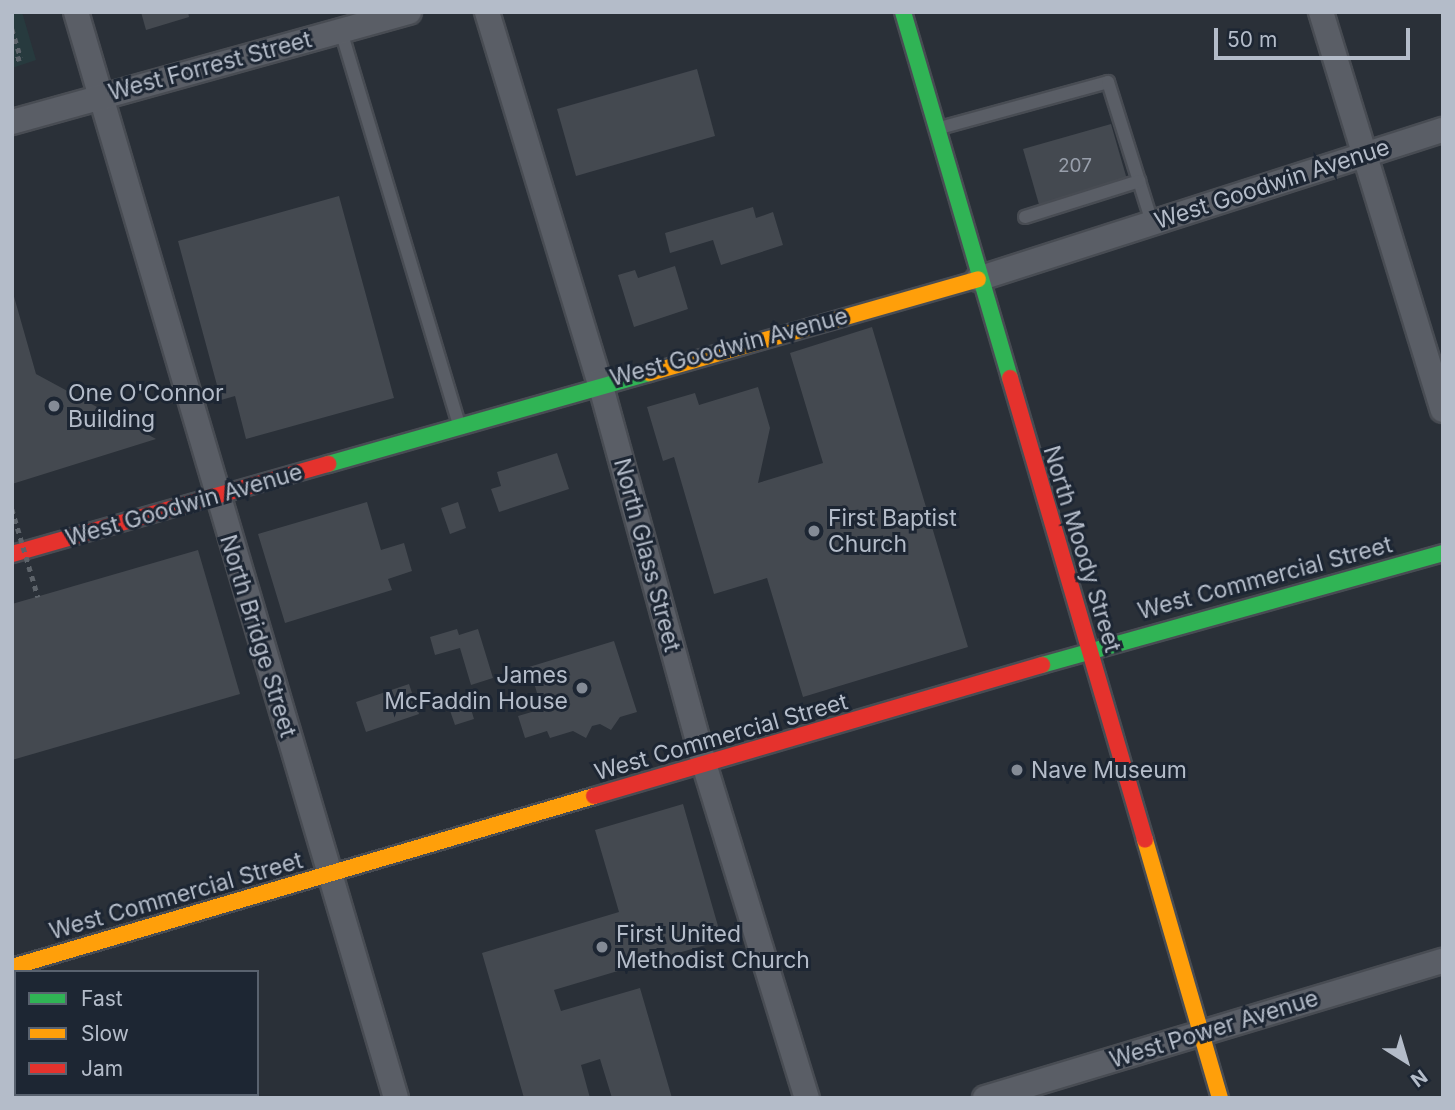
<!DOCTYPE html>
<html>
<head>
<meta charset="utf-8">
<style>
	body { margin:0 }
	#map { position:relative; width:1455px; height:1110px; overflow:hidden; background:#2a3038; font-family:Inter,sans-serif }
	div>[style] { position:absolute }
	.green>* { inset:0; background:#273a3e }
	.building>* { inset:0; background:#444950 }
	.path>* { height:4.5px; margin-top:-2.25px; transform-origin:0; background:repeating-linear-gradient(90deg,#5d636a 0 5px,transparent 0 10px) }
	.roads { filter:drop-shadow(2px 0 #484c53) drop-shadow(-2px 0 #484c53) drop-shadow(0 2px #484c53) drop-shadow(0 -2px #484c53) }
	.lane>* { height:12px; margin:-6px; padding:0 6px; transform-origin:6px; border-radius:6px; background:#5a5e66 }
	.street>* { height:24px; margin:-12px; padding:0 12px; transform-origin:12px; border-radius:12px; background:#5a5e66 }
	.fast>* { height:16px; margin:-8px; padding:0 8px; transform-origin:8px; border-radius:8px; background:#30b455 }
	.slow>* { height:16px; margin:-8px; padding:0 8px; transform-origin:8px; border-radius:8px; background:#ff9f0a }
	.jam>* { height:16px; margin:-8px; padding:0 8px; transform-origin:8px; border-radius:8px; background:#e5322d }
	.path-bridge>* { height:4.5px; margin-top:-2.25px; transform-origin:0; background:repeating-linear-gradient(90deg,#5d636a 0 5px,transparent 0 10px) }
	.dots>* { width:19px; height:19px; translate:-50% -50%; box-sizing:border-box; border:4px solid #1d2633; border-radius:50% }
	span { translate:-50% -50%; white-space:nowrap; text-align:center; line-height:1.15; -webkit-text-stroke:6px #1d2633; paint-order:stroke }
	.number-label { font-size:19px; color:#989fab }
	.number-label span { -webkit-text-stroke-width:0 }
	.street-label { font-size:23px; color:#b4bcc9 }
	.poi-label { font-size:23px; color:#b4bcc9 }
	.left { translate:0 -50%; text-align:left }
	.right { translate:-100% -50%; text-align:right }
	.frame { position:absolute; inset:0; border:14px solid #b4bcc9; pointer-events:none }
	.legend { position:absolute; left:14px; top:970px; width:245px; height:126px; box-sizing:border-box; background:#1d2633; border:2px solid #59626f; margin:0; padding:9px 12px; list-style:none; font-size:21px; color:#b4bcc9 }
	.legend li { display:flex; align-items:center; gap:14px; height:35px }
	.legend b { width:35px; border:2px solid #59626f }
	.north { position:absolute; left:1371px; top:1026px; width:70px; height:70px; -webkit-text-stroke:5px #1d2633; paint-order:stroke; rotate:143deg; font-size:19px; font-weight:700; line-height:28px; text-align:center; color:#b4bcc9 }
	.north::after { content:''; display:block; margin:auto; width:24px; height:32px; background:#b4bcc9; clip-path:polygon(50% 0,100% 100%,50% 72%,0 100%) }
	.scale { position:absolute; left:1214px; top:28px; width:196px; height:32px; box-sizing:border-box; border:4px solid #b4bcc9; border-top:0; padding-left:9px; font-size:21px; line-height:24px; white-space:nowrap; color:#b4bcc9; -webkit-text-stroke:5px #1d2633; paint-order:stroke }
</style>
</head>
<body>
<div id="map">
	<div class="green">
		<div style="clip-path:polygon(12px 12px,22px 12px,36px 60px,12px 68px)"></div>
	</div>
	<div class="building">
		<div style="clip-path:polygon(141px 12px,188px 12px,189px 17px,146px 30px)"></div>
		<div style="clip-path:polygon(697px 69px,715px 136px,576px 176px,557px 109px)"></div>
		<div style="clip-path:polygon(1111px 124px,1128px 183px,1040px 208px,1023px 149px)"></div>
		<div style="clip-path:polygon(339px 196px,394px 398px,246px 439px,235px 396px,221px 400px,178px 241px)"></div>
		<div style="clip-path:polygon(753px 207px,756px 218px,773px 212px,783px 245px,721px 265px,713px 240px,670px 253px,665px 233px)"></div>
		<div style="clip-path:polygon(675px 266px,688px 309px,634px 327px,618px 275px,635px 270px,638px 278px)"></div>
		<div style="clip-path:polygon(13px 293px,36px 374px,156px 439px,12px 484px)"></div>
		<div style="clip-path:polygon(872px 327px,968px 647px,803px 697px,767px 578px,714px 594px,674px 457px,663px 461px,647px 407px,695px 393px,699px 405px,758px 387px,770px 428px,758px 483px,823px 463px,790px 353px)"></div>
		<div style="clip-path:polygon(557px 453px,569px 489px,499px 512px,491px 489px,501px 486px,497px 472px)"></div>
		<div style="clip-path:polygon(367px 502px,381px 550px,404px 543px,412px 571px,388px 579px,392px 590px,285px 623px,258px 534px)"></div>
		<div style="clip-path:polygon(458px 502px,466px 528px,450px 534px,441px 508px)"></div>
		<div style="clip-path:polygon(198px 550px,240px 694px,12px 760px,12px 604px)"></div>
		<div style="clip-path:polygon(457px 629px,459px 635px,478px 629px,493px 678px,471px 685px,460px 648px,435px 655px,430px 637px)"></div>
		<div style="clip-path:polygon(614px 641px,637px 712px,620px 717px,611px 730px,600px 724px,592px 726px,586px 738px,573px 731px,550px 738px,547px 731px,525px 738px,518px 716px,542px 709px,529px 667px)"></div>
		<div style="clip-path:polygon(409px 684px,419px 714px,366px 732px,356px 702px)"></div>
		<div style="clip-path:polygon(467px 696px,474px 719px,455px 725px,447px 702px)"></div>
		<div style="clip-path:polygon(683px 804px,722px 940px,554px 990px,561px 1011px,640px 988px,672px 1098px,612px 1098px,600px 1059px,581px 1065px,590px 1098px,524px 1098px,482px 953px,619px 912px,595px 830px)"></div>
	</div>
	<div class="path">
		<div style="left:12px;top:29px;width:30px;rotate:73deg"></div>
		<div style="left:21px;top:58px;width:9px;rotate:162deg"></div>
	</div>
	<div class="roads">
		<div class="lane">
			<div style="left:341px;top:31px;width:411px;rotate:73.3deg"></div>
			<div style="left:940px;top:128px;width:174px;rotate:-15.3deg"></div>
			<div style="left:1108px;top:82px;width:147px;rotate:72.6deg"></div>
			<div style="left:1025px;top:217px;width:120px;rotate:-17.5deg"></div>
		</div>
		<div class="street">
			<div style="left:76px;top:12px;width:1132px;rotate:73.58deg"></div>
			<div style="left:487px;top:12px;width:388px;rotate:73.1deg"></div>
			<div style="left:600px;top:383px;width:398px;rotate:74.7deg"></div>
			<div style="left:705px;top:767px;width:346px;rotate:72.9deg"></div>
			<div style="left:1321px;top:12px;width:416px;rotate:73deg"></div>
			<div style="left:12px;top:122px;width:412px;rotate:-15.5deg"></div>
			<div style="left:978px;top:279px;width:488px;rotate:-17.8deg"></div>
			<div style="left:985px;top:1098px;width:478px;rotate:-16.7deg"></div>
		</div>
		<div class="fast">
			<div style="left:903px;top:12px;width:381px;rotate:73.7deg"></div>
			<div style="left:328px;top:464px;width:334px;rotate:-15.8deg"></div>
			<div style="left:1042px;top:665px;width:416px;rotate:-15.6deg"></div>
		</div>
		<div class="slow">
			<div style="left:649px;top:373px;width:342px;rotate:-15.9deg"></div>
			<div style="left:1145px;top:840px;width:269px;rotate:73.8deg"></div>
			<div style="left:12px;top:967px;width:607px;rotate:-16.37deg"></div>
		</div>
		<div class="jam">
			<div style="left:1010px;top:378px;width:481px;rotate:73.7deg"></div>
			<div style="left:12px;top:554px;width:329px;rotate:-15.9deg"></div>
			<div style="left:594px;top:796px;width:467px;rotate:-16.3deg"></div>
		</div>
	</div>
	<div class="path-bridge">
		<div style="left:12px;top:509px;width:92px;rotate:73.5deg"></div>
	</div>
	<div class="dots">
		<div style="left:54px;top:406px;background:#848b96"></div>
		<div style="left:814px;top:531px;background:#848b96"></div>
		<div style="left:582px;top:688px;background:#848b96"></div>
		<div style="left:1017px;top:770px;background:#848b96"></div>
		<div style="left:602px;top:947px;background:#848b96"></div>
	</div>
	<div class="number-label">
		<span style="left:1075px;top:166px">207</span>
	</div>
	<div class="street-label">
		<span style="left:210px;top:66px;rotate:-15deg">West Forrest Street</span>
		<span style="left:1272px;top:184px;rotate:-18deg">West Goodwin Avenue</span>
		<span style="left:729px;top:347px;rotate:-15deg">West Goodwin Avenue</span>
		<span style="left:184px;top:505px;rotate:-16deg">West Goodwin Avenue</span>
		<span style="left:1082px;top:549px;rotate:73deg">North Moody Street</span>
		<span style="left:647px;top:555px;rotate:75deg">North Glass Street</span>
		<span style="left:1265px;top:578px;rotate:-15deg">West Commercial Street</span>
		<span style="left:258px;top:636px;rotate:73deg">North Bridge Street</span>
		<span style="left:721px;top:737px;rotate:-16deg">West Commercial Street</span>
		<span style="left:176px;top:896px;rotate:-16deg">West Commercial Street</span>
		<span style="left:1214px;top:1029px;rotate:-17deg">West Power Avenue</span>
	</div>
	<div class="poi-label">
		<span class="left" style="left:68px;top:406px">One O'Connor<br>Building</span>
		<span class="left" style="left:828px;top:531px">First Baptist<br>Church</span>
		<span class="right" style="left:568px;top:688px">James<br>McFaddin House</span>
		<span class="left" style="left:1031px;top:770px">Nave Museum</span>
		<span class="left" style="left:616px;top:947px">First United<br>Methodist Church</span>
	</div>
	<div class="frame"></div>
	<ul class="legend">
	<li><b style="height:9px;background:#30b455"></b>Fast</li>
	<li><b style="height:9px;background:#ff9f0a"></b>Slow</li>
	<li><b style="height:9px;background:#e5322d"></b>Jam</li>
	</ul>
	<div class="north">N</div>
	<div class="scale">50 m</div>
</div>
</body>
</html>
